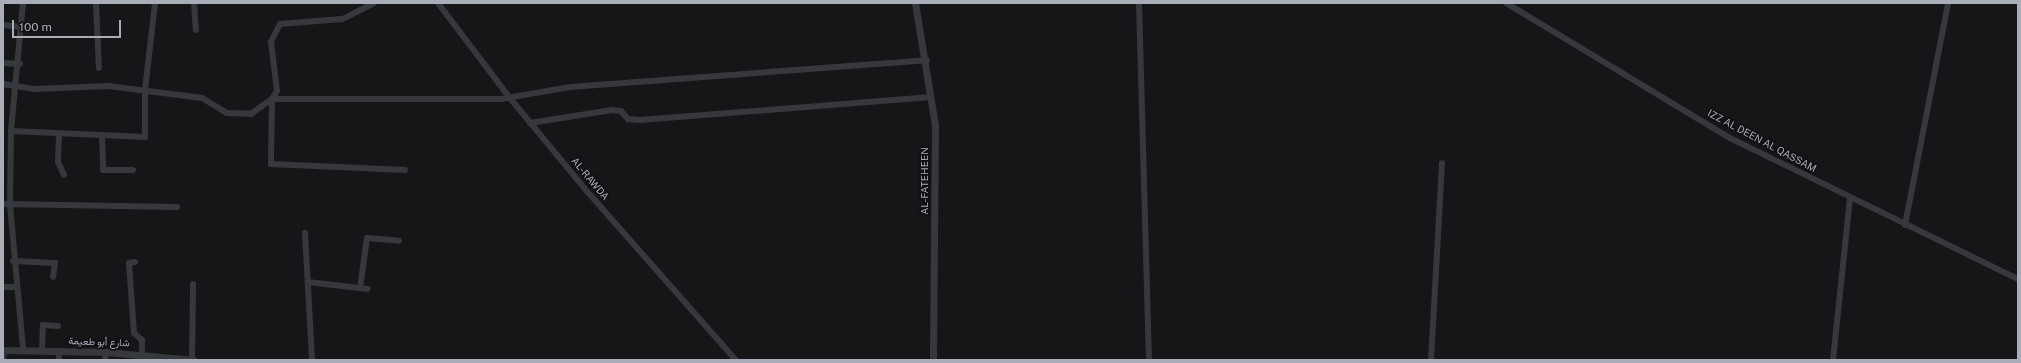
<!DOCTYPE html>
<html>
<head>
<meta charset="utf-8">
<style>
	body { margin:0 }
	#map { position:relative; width:2021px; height:363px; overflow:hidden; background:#161618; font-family:"Public Sans",Vazirmatn,sans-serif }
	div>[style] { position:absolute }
	.minor>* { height:6px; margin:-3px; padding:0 3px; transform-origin:3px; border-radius:3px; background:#37383d }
	.tertiary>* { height:7px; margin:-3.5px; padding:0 3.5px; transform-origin:3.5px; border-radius:3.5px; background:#37383d }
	span { translate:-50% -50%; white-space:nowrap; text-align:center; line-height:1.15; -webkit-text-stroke:3.5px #111113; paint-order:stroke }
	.street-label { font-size:10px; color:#a8adb8 }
	.frame { position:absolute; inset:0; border:4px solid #a8adb8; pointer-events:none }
	.scale { position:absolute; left:12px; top:20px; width:109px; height:18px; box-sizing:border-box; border:2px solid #a8adb8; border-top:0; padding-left:5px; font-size:12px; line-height:14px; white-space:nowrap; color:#a8adb8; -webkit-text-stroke:3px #111113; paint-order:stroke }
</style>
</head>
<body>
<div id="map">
	<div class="minor">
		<div style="left:23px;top:3px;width:129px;rotate:95.4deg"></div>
		<div style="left:11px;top:131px;width:74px;rotate:90.8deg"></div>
		<div style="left:10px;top:205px;width:145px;rotate:84.8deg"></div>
		<div style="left:96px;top:3px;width:65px;rotate:87.4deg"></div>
		<div style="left:194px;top:3px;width:27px;rotate:86deg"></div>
		<div style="left:374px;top:3px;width:36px;rotate:153deg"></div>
		<div style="left:342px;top:19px;width:62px;rotate:175.4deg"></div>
		<div style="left:280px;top:24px;width:20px;rotate:117deg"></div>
		<div style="left:271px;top:42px;width:49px;rotate:83deg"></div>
		<div style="left:277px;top:91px;width:9px;rotate:122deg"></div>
		<div style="left:272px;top:99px;width:65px;rotate:90.9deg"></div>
		<div style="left:271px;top:164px;width:134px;rotate:2.6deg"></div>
		<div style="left:438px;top:3px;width:118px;rotate:52.9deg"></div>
		<div style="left:509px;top:97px;width:119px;rotate:50.4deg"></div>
		<div style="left:585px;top:189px;width:228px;rotate:48.6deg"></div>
		<div style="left:1139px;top:3px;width:357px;rotate:88.4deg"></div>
		<div style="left:1506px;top:3px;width:262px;rotate:31.1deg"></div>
		<div style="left:1730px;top:138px;width:321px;rotate:26.1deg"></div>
		<div style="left:3px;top:25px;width:19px;rotate:6deg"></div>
		<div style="left:3px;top:63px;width:17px;rotate:3deg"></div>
		<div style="left:3px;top:84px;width:31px;rotate:9deg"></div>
		<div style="left:34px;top:89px;width:74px;rotate:-2.3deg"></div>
		<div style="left:108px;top:86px;width:95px;rotate:7.3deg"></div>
		<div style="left:202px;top:98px;width:29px;rotate:31deg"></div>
		<div style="left:227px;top:113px;width:24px;rotate:2deg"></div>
		<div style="left:251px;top:114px;width:26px;rotate:-36deg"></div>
		<div style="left:272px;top:99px;width:229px"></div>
		<div style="left:501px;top:99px;width:70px;rotate:-9.9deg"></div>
		<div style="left:570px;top:87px;width:358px;rotate:-4.3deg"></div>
		<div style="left:530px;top:123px;width:83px;rotate:-9deg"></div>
		<div style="left:612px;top:110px;width:9px;rotate:6deg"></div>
		<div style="left:621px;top:111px;width:11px;rotate:49deg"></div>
		<div style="left:628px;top:119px;width:12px;rotate:5deg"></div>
		<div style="left:640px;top:120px;width:292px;rotate:-4.5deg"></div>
		<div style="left:11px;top:131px;width:134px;rotate:2.6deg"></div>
		<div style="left:145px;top:137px;width:47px;rotate:-90deg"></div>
		<div style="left:145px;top:90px;width:88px;rotate:-83.4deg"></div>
		<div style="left:59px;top:134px;width:28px;rotate:92deg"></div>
		<div style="left:58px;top:162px;width:14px;rotate:65deg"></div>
		<div style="left:102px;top:136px;width:34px;rotate:88deg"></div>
		<div style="left:103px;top:170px;width:30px"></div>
		<div style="left:3px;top:204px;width:174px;rotate:1deg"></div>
		<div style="left:1905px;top:225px;width:226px;rotate:-79deg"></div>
		<div style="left:305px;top:233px;width:127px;rotate:86.8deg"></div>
		<div style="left:13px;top:261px;width:42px;rotate:2.7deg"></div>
		<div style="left:55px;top:263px;width:14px;rotate:98deg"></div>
		<div style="left:135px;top:262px;width:6px;rotate:171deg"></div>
		<div style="left:129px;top:263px;width:70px;rotate:85.9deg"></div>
		<div style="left:134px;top:333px;width:11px;rotate:41deg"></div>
		<div style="left:142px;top:340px;width:14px;rotate:90deg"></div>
		<div style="left:308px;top:282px;width:60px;rotate:6.7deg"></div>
		<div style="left:3px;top:287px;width:13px"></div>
		<div style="left:360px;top:288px;width:50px;rotate:-82deg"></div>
		<div style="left:367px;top:238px;width:32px;rotate:5deg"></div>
		<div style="left:42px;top:350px;width:25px;rotate:-88deg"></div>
		<div style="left:43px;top:325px;width:15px;rotate:4deg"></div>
		<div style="left:3px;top:360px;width:10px;rotate:-84deg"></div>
		<div style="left:59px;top:360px;width:9px;rotate:-90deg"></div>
		<div style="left:105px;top:360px;width:8px;rotate:-83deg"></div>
		<div style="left:192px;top:360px;width:76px;rotate:-89.2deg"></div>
		<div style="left:1431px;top:360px;width:197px;rotate:-86.8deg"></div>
		<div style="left:1833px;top:360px;width:163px;rotate:-84deg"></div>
	</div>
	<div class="tertiary">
		<div style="left:915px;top:3px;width:124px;rotate:80.7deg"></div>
		<div style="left:935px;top:125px;width:235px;rotate:90.5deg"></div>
		<div style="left:3px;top:350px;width:103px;rotate:1.1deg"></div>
		<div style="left:106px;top:352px;width:88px;rotate:5.2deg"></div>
	</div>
	<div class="street-label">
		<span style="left:1762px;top:141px;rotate:28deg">IZZ AL DEEN AL QASSAM</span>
		<span style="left:590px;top:179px;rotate:50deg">AL-RAWDA</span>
		<span style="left:925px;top:181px;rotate:-90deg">AL-FATEHEEN</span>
		<span style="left:99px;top:342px;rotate:2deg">شارع أبو طعيمة</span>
	</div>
	<div class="frame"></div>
	<div class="scale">100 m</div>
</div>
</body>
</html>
